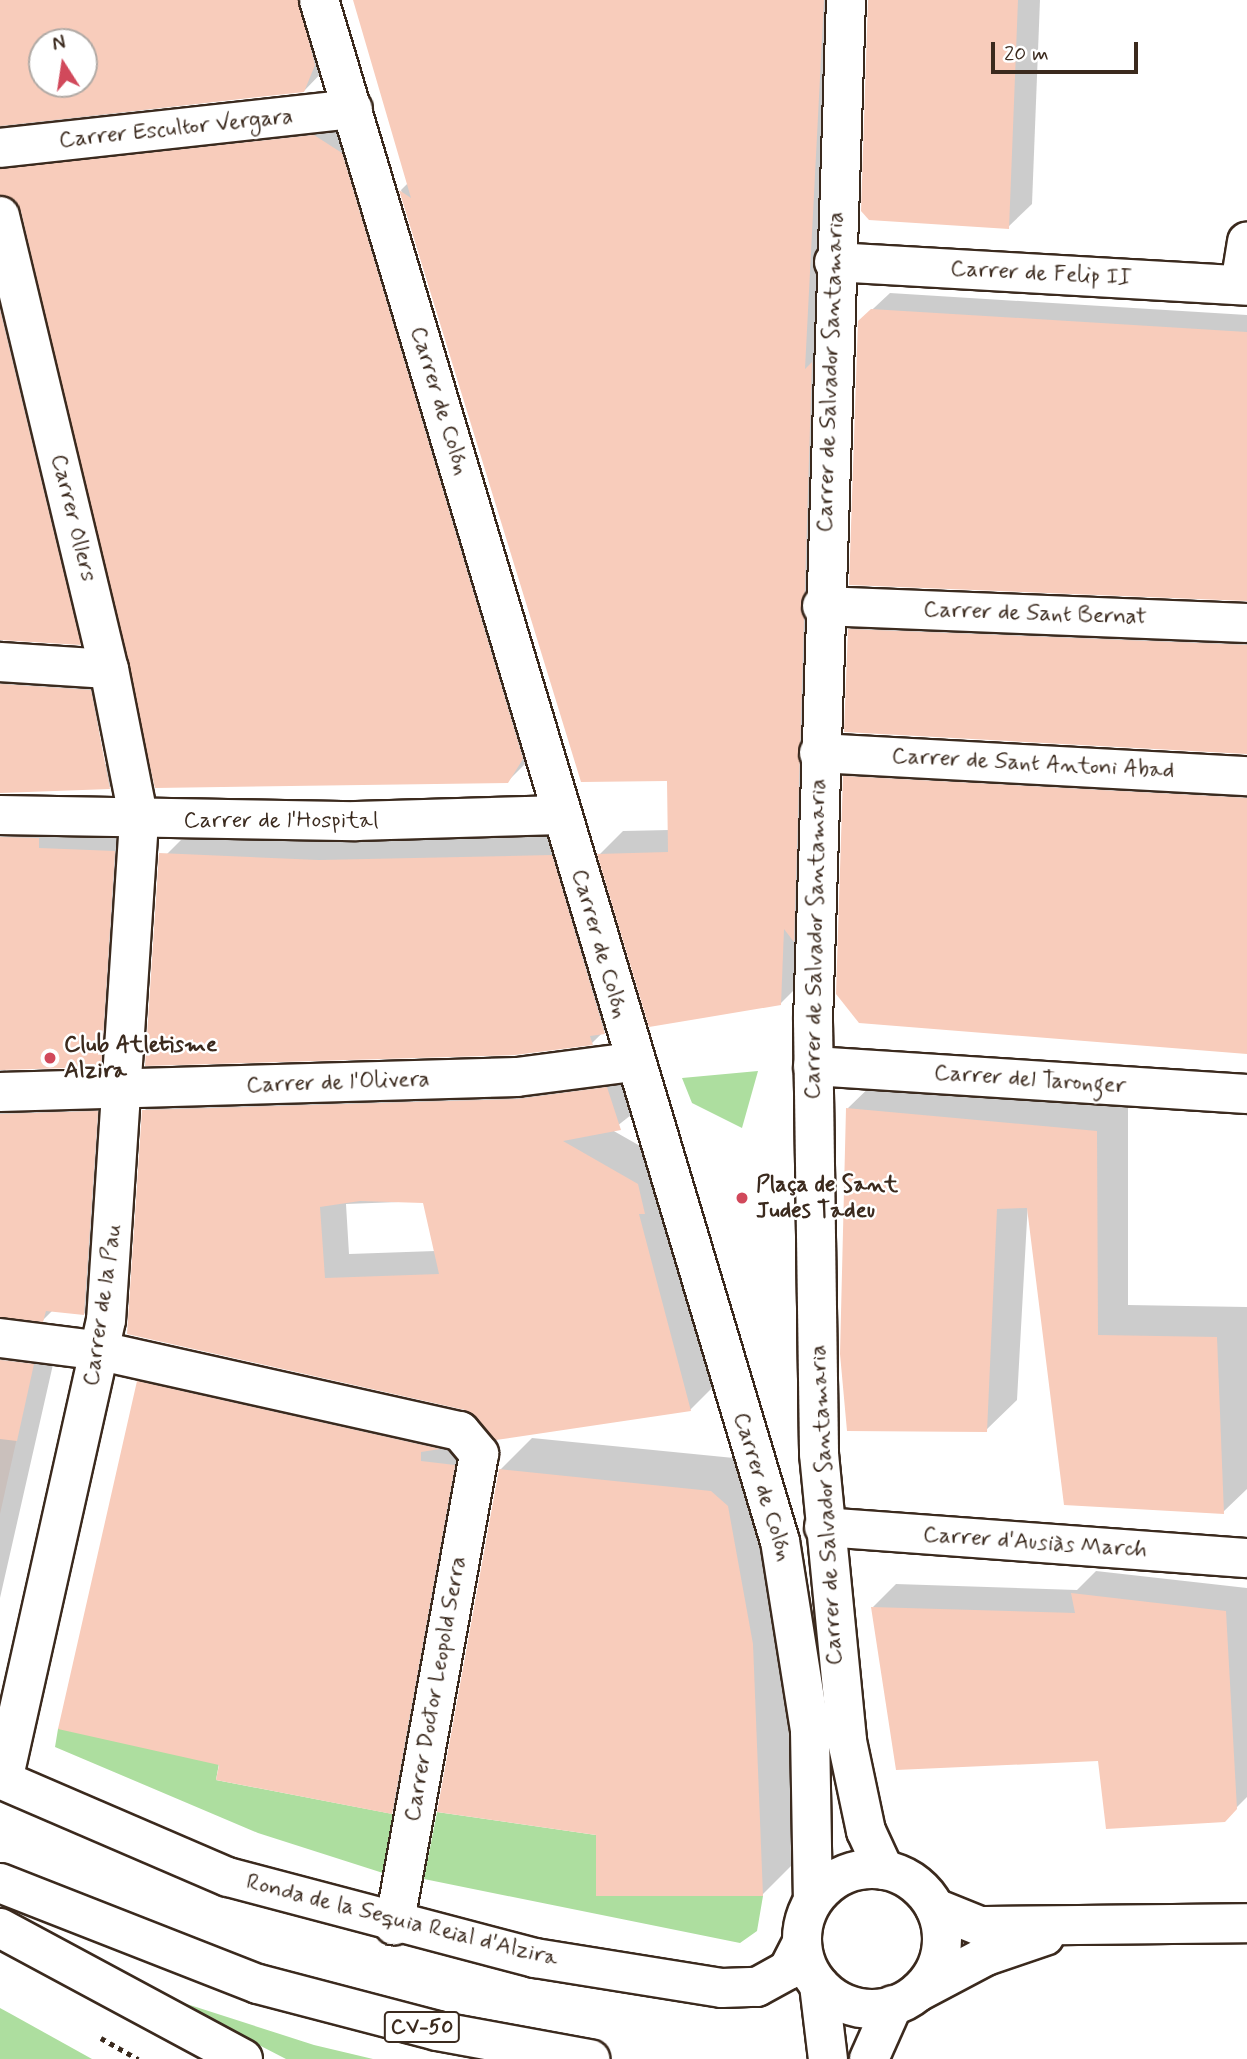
<!DOCTYPE html>
<html>
<head>
<meta charset="utf-8">
<style>
	body { margin:0 }
	#map { position:relative; width:1247px; height:2059px; overflow:hidden; background:#fff; font-family:Mynerve,sans-serif }
	div>[style] { position:absolute }
	.built>* { inset:0; background:#fdf0eb }
	.green>* { inset:0; background:#adde9f }
	.shadow>* { inset:0; background:#0003 }
	.building>* { inset:0; background:#f8ccbb }
	.path>* { height:4.5px; margin-top:-2.25px; transform-origin:0; background:repeating-linear-gradient(90deg,#3b2a1e 0 5px,transparent 0 10px) }
	.roads { filter:drop-shadow(2px 0 #3b2a1e) drop-shadow(-2px 0 #3b2a1e) drop-shadow(0 2px #3b2a1e) drop-shadow(0 -2px #3b2a1e) }
	.minor>* { height:38px; margin:-19px; padding:0 19px; transform-origin:19px; border-radius:19px; background:#fff }
	.minor>.ring { margin:-19px; padding:0; box-sizing:content-box; background:none; border:38px solid #fff; border-radius:50% }
	.major>* { height:38px; margin:-19px; padding:0 19px; transform-origin:19px; border-radius:19px; background:#fff }
	.dots>* { width:19px; height:19px; translate:-50% -50%; box-sizing:border-box; border:4px solid #fff; border-radius:50% }
	span { translate:-50% -50%; white-space:nowrap; text-align:center; line-height:1.15; -webkit-text-stroke:5px #fff; paint-order:stroke }
	.shield-label span { padding:2px 5px; background:#fff; border:2px solid; border-radius:5px; -webkit-text-stroke-width:0 }
	.shield-label { font-size:21px; color:#3b2a1e; font-weight:700 }
	.street-label { font-size:23px; color:#3b2a1e }
	.poi-label { font-size:23px; color:#3b2a1e; font-weight:700 }
	.left { translate:0 -50%; text-align:left }
	.north { position:absolute; left:28px; top:28px; width:70px; height:70px; box-sizing:border-box; background:#fff; border:2px solid #b1aaa5; border-radius:50%; rotate:348deg; font-size:19px; font-weight:700; line-height:28px; text-align:center; color:#3b2a1e }
	.north::after { content:''; display:block; margin:auto; width:24px; height:32px; background:#d1495b; clip-path:polygon(50% 0,100% 100%,50% 72%,0 100%) }
	.scale { position:absolute; left:991px; top:42px; width:147px; height:32px; box-sizing:border-box; border:4px solid #3b2a1e; border-top:0; padding-left:9px; font-size:21px; line-height:24px; white-space:nowrap; color:#3b2a1e; -webkit-text-stroke:5px #fff; paint-order:stroke }
</style>
</head>
<body>
<div id="map">
	<div class="built">
		<div style="clip-path:polygon(0 1376px,30px 1379px,0 1514px)"></div>
	</div>
	<div class="green">
		<div style="clip-path:polygon(758px 1071px,742px 1128px,692px 1103px,682px 1078px)"></div>
		<div style="clip-path:polygon(274px 1461px,216px 1780px,398px 1815px,383px 1873px,258px 1833px,55px 1747px,58px 1729px)"></div>
		<div style="clip-path:polygon(437px 1812px,596px 1835px,597px 1896px,763px 1896px,757px 1931px,740px 1943px,424px 1879px)"></div>
		<div style="clip-path:polygon(168px 1998px,314px 2045px,373px 2059px,286px 2059px)"></div>
		<div style="clip-path:polygon(0 2008px,11px 2014px,92px 2059px,0 2059px)"></div>
	</div>
	<div class="shadow">
		<div style="clip-path:polygon(evenodd,0 0,329px 0,328px 66px,304px 91px,1px 127px,15px 144px,338px 112px,532px 757px,507px 782px,23px 210px,1px 195px,104px 620px,80px 643px,2px 639px,11px 656px,114px 667px,133px 763px,110px 787px,0 780px,0 0,42px 42px,84px 42px,84px 84px,42px 84px,42px 42px,0 0,91px 681px,107px 764px,104px 764px,91px 681px)"></div>
		<div style="clip-path:polygon(355px 0,846px 0,804px 980px,780px 1004px,599px 855px,623px 831px,669px 830px,669px 780px,583px 781px,401px 190px,408px 183px)"></div>
		<div style="clip-path:polygon(870px 0,1040px 0,1032px 204px,1008px 227px)"></div>
		<div style="clip-path:polygon(890px 293px,1247px 315px,1247px 599px,859px 322px)"></div>
		<div style="clip-path:polygon(866px 613px,1247px 628px,1247px 752px,849px 630px)"></div>
		<div style="clip-path:polygon(862px 760px,1247px 781px,1247px 1053px,845px 777px)"></div>
		<div style="clip-path:polygon(0 834px,140px 839px,126px 1039px,100px 1065px,5px 1068px,8px 1078px,123px 1085px,110px 1287px,84px 1314px,53px 1310px,43px 1320px,8px 1317px,13px 1330px,59px 1338px,0 1598px)"></div>
		<div style="clip-path:polygon(573px 835px,625px 1011px,592px 1043px,515px 1053px,160px 861px,181px 840px)"></div>
		<div style="clip-path:polygon(evenodd,632px 1063px,645px 1104px,612px 1130px,663px 1159px,715px 1385px,690px 1410px,497px 1439px,144px 1111px,169px 1086px,632px 1063px,425px 1201px,435px 1251px,349px 1254px,346px 1204px,425px 1201px)"></div>
		<div style="clip-path:polygon(879px 1078px,1128px 1101px,1128px 1305px,1247px 1307px,1247px 1489px,1223px 1512px,1066px 1504px,1028px 1202px,1017px 1400px,986px 1430px,848px 1108px)"></div>
		<div style="clip-path:polygon(154px 1367px,453px 1433px,440px 1446px,470px 1449px,407px 1796px,391px 1812px,138px 1382px)"></div>
		<div style="clip-path:polygon(532px 1438px,744px 1459px,784px 1611px,794px 1863px,762px 1895px,598px 1833px,500px 1470px)"></div>
		<div style="clip-path:polygon(1096px 1571px,1247px 1588px,1247px 1797px,1224px 1820px,1099px 1759px,873px 1607px,896px 1584px,1077px 1590px)"></div>
	</div>
	<div class="building">
		<div style="clip-path:polygon(evenodd,0 0,298px 0,315px 65px,304px 92px,0 126px,0 0,42px 42px,84px 42px,84px 84px,42px 84px,42px 42px)"></div>
		<div style="clip-path:polygon(353px 0,824px 0,805px 369px,812px 362px,794px 942px,784px 929px,781px 1005px,649px 1027px,597px 854px,668px 852px,667px 781px,581px 782px,399px 190px,411px 198px)"></div>
		<div style="clip-path:polygon(868px 0,1018px 0,1009px 229px,869px 220px,861px 211px)"></div>
		<div style="clip-path:polygon(314px 135px,342px 153px,523px 759px,508px 783px,155px 788px,21px 211px,0 195px,0 169px)"></div>
		<div style="clip-path:polygon(871px 309px,1247px 332px,1247px 601px,849px 585px,858px 321px)"></div>
		<div style="clip-path:polygon(0 310px,81px 645px,0 640px)"></div>
		<div style="clip-path:polygon(848px 629px,1247px 645px,1247px 754px,844px 732px)"></div>
		<div style="clip-path:polygon(0 684px,91px 690px,110px 789px,0 793px)"></div>
		<div style="clip-path:polygon(843px 776px,1247px 798px,1247px 1054px,859px 1023px,836px 994px)"></div>
		<div style="clip-path:polygon(0 837px,39px 838px,39px 848px,115px 851px,101px 1067px,0 1070px)"></div>
		<div style="clip-path:polygon(159px 853px,319px 860px,552px 855px,605px 1034px,590px 1036px,593px 1045px,515px 1055px,145px 1066px)"></div>
		<div style="clip-path:polygon(evenodd,607px 1087px,621px 1130px,563px 1141px,638px 1184px,645px 1214px,639px 1214px,691px 1411px,496px 1440px,465px 1410px,127px 1334px,142px 1110px,518px 1099px,607px 1087px,360px 1201px,423px 1203px,439px 1274px,325px 1278px,320px 1207px,360px 1201px)"></div>
		<div style="clip-path:polygon(846px 1108px,1097px 1131px,1098px 1335px,1217px 1337px,1224px 1514px,1064px 1505px,1027px 1208px,997px 1209px,987px 1432px,847px 1431px,840px 1354px)"></div>
		<div style="clip-path:polygon(98px 1111px,84px 1315px,46px 1311px,43px 1322px,0 1317px,0 1114px)"></div>
		<div style="clip-path:polygon(0 1360px,34px 1364px,17px 1441px,0 1439px)"></div>
		<div style="clip-path:polygon(137px 1381px,440px 1449px,421px 1452px,421px 1461px,455px 1465px,392px 1814px,216px 1780px,219px 1765px,58px 1729px)"></div>
		<div style="clip-path:polygon(499px 1469px,711px 1491px,728px 1506px,753px 1644px,763px 1896px,596px 1896px,596px 1835px,437px 1812px)"></div>
		<div style="clip-path:polygon(1071px 1593px,1226px 1611px,1237px 1809px,1225px 1822px,1106px 1829px,1098px 1761px,896px 1770px,871px 1607px,1075px 1613px)"></div>
	</div>
	<div class="path">
		<div style="left:101px;top:2038px;width:43px;rotate:29.6deg"></div>
	</div>
	<div class="roads">
		<div class="minor">
			<div style="left:319px;top:0;width:1608px;rotate:73.35deg"></div>
			<div style="left:780px;top:1541px;width:192px;rotate:81deg"></div>
			<div style="left:810px;top:1731px;width:169px;rotate:89deg"></div>
			<div style="left:846px;top:0;width:1022px;rotate:91.85deg"></div>
			<div style="left:813px;top:1021px;width:433px;rotate:89.2deg"></div>
			<div style="left:819px;top:1454px;width:288px;rotate:84.4deg"></div>
			<div style="left:847px;top:1741px;width:92px;rotate:78.1deg"></div>
			<div style="left:866px;top:1831px;width:43px;rotate:65.2deg"></div>
			<div style="left:0;top:148px;width:355px;rotate:-6.3deg"></div>
			<div style="left:0;top:216px;width:466px;rotate:76.5deg"></div>
			<div style="left:109px;top:669px;width:155px;rotate:78.8deg"></div>
			<div style="left:139px;top:821px;width:500px;rotate:93.78deg"></div>
			<div style="left:106px;top:1320px;width:471px;rotate:102.6deg"></div>
			<div style="left:834px;top:262px;width:414px;rotate:3.3deg"></div>
			<div style="left:1240px;top:285px;width:44px;rotate:-80.8deg"></div>
			<div style="left:822px;top:606px;width:425px;rotate:2.3deg"></div>
			<div style="left:0;top:662px;width:109px;rotate:3.7deg"></div>
			<div style="left:819px;top:753px;width:429px;rotate:3.1deg"></div>
			<div style="left:0;top:815px;width:356px;rotate:1deg"></div>
			<div style="left:356px;top:821px;width:206px;rotate:-1.7deg"></div>
			<div style="left:813px;top:1066px;width:435px;rotate:3.7deg"></div>
			<div style="left:0;top:1092px;width:517px;rotate:-1.66deg"></div>
			<div style="left:517px;top:1077px;width:117px;rotate:-7.4deg"></div>
			<div style="left:0;top:1338px;width:102px;rotate:7.3deg"></div>
			<div style="left:101px;top:1351px;width:368px;rotate:12.6deg"></div>
			<div style="left:460px;top:1431px;width:30px;rotate:50deg"></div>
			<div style="left:479px;top:1454px;width:479px;rotate:100.2deg"></div>
			<div style="left:824px;top:1527px;width:424px;rotate:4.2deg"></div>
			<div style="left:0;top:1779px;width:248px;rotate:23.3deg"></div>
			<div style="left:228px;top:1877px;width:318px;rotate:14.8deg"></div>
			<div style="left:535px;top:1958px;width:189px;rotate:9.1deg"></div>
			<div style="left:722px;top:1988px;width:35px;rotate:-2deg"></div>
			<div style="left:757px;top:1987px;width:35px;rotate:-29deg"></div>
			<div style="left:788px;top:1970px;width:29px;rotate:-63deg"></div>
			<div class="ring" style="left:802px;top:1869px;width:102px;height:102px"></div>
			<div style="left:935px;top:1908px;width:48px;rotate:21.8deg"></div>
			<div style="left:980px;top:1926px;width:267px;rotate:-0.6deg"></div>
			<div style="left:918px;top:1992px;width:77px;rotate:-27.9deg"></div>
			<div style="left:986px;top:1956px;width:62px;rotate:-18.7deg"></div>
		</div>
		<div class="major">
			<div style="left:0;top:1883px;width:277px;rotate:21.4deg"></div>
			<div style="left:258px;top:1984px;width:185px;rotate:14.7deg"></div>
			<div style="left:437px;top:2031px;width:156px;rotate:10.4deg"></div>
			<div style="left:0;top:1928px;width:276px;rotate:28.3deg"></div>
			<div style="left:819px;top:1985px;width:75px;rotate:83.1deg"></div>
			<div style="left:869px;top:2059px;width:59px;rotate:-66deg"></div>
		</div>
	</div>
	<div class="dots">
		<div style="left:50px;top:1058px;background:#d1495b"></div>
		<div style="left:742px;top:1198px;background:#d1495b"></div>
	</div>
	<div class="shield-label">
		<span style="left:422px;top:2027px">CV-50</span>
	</div>
	<div class="street-label">
		<span style="left:176px;top:129px;rotate:-6deg">Carrer Escultor Vergara</span>
		<span style="left:1041px;top:274px;rotate:3deg">Carrer de Felip II</span>
		<span style="left:831px;top:372px;rotate:-88deg">Carrer de Salvador Santamaria</span>
		<span style="left:439px;top:401px;rotate:73deg">Carrer de Colón</span>
		<span style="left:73px;top:518px;rotate:76deg">Carrer Ollers</span>
		<span style="left:1035px;top:614px;rotate:2deg">Carrer de Sant Bernat</span>
		<span style="left:1033px;top:764px;rotate:3deg">Carrer de Sant Antoni Abad</span>
		<span style="left:281px;top:821px">Carrer de l'Hospital</span>
		<span style="left:816px;top:939px;rotate:-89deg">Carrer de Salvador Santamaria</span>
		<span style="left:599px;top:944px;rotate:74deg">Carrer de Colón</span>
		<span style="left:1030px;top:1080px;rotate:4deg">Carrer del Taronger</span>
		<span style="left:338px;top:1083px;rotate:-2deg">Carrer de l'Olivera</span>
		<span style="left:103px;top:1305px;rotate:-82deg">Carrer de la Pau</span>
		<span style="left:762px;top:1487px;rotate:73deg">Carrer de Colón</span>
		<span style="left:827px;top:1505px;rotate:-93deg">Carrer de Salvador Santamaria</span>
		<span style="left:1035px;top:1543px;rotate:4deg">Carrer d'Ausiàs March</span>
		<span style="left:436px;top:1689px;rotate:-80deg">Carrer Doctor Leopold Serra</span>
		<span style="left:402px;top:1921px;rotate:14deg">Ronda de la Sequia Reial d'Alzira</span>
	</div>
	<div class="poi-label">
		<span class="left" style="left:64px;top:1058px">Club Atletisme<br>Alzira</span>
		<span class="left" style="left:756px;top:1198px">Plaça de Sant<br>Judes Tadeu</span>
	</div>
	<div class="north">N</div>
	<div class="scale">20 m</div>
</div>
</body>
</html>
